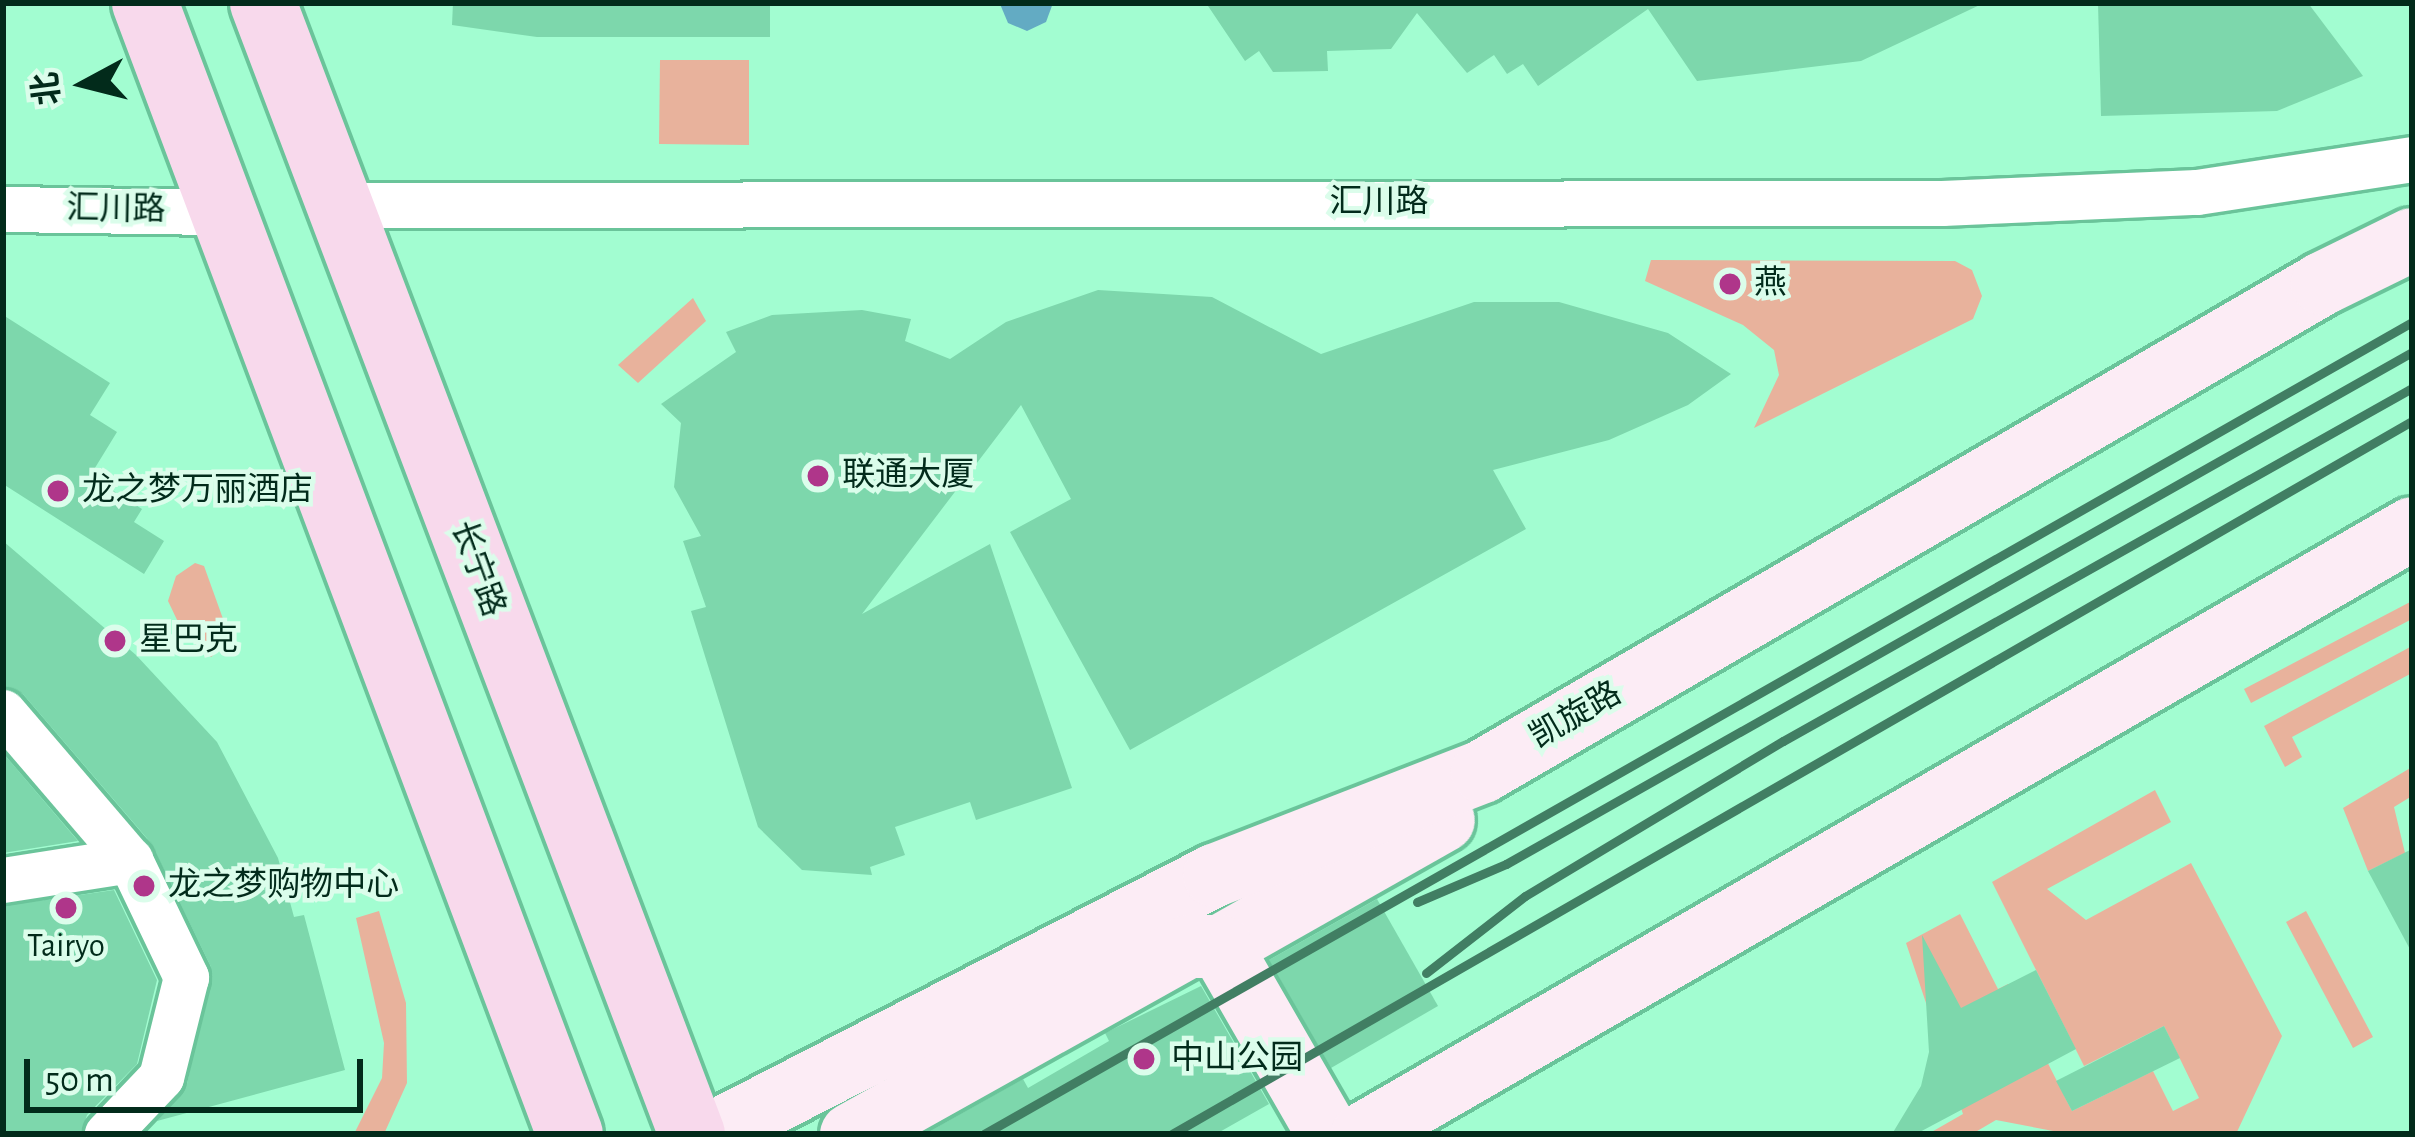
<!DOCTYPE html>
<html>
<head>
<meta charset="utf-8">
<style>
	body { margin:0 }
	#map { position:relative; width:2415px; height:1137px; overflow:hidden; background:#a2fdd1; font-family:"Alegreya Sans","Noto Sans SC",sans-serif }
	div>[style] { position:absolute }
	.green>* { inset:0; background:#e8b29c }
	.water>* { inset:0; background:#63abc3 }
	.building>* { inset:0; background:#7dd7ac }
	.roads { filter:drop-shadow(3px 0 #6ac49a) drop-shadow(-3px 0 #6ac49a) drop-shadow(0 3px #6ac49a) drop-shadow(0 -3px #6ac49a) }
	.street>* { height:45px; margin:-22.5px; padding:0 22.5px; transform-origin:22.5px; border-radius:22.5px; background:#fff }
	.secondary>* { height:63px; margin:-31.5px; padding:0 31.5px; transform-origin:31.5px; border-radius:31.5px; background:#fcecf5 }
	.primary>* { height:66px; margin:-33px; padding:0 33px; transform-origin:33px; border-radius:33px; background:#f8d9ec }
	.rail>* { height:9px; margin:-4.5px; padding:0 4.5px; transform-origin:4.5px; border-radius:4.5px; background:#417e63 }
	.dots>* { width:33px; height:33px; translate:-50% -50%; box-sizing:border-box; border:6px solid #dbfdeb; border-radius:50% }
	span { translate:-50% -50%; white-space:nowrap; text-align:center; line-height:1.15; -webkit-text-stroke:9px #dbfdeb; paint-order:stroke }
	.street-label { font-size:33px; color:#022b1b }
	.poi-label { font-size:33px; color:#022b1b }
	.left { translate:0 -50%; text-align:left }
	.frame { position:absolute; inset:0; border:6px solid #022b1b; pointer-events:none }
	.north { position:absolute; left:24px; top:24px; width:120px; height:120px; -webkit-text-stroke:9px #dbfdeb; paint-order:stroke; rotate:263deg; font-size:33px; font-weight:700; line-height:48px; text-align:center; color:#022b1b }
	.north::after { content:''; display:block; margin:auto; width:42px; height:54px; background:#022b1b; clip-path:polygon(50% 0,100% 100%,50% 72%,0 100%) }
	.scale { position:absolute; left:24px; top:1059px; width:339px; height:54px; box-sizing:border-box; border:6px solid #022b1b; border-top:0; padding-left:15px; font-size:36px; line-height:42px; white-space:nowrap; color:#022b1b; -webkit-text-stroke:9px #dbfdeb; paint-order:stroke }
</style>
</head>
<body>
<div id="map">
	<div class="green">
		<div style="clip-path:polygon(660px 60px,749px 60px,749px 145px,659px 144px)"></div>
		<div style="clip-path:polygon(1651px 260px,1955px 261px,1972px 270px,1982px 296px,1973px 319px,1754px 428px,1779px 375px,1774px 350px,1743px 325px,1645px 281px)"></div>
		<div style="clip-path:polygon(693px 298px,706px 321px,638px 383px,618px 365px)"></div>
		<div style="clip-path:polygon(195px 563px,204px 566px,231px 641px,211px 657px,179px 624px,168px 601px,176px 576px)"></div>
		<div style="clip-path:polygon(2412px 601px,2412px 619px,2251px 703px,2244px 689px)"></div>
		<div style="clip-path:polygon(2412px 646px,2412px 673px,2292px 737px,2302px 757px,2285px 767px,2264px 726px)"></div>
		<div style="clip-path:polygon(2412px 767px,2412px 796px,2394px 807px,2405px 853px,2368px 871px,2343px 808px)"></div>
		<div style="clip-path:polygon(2155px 790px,2171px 822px,2047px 889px,2086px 920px,2191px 863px,2282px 1036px,2236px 1134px,2069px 1134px,1996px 1120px,1972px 1134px,1928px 1134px,1963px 1114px,1906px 943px,1960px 914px,1998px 989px,2008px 984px,2072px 1111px,2153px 1071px,2173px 1111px,2199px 1098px,2164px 1026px,2084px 1066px,1992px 882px)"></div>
		<div style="clip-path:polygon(379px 911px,406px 1003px,407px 1083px,384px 1134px,354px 1134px,382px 1078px,384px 1043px,356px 918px)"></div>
		<div style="clip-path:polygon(2306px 911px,2373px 1037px,2353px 1048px,2286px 922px)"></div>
	</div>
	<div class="water">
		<div style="clip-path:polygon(1053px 3px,1046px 22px,1027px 31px,1008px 23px,1000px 4px)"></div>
	</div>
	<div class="building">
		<div style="clip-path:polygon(453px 3px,770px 3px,770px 37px,537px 37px,452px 25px)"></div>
		<div style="clip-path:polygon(1206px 3px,1984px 3px,1861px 61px,1697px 81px,1648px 9px,1538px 86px,1523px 64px,1507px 74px,1494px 55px,1467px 73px,1417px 13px,1391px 49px,1327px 51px,1328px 71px,1273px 72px,1259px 51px,1245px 61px)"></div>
		<div style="clip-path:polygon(2098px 3px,2308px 3px,2363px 76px,2277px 111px,2101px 116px)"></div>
		<div style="clip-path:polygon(1098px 290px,1212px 297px,1321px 354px,1474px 302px,1559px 302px,1668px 333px,1731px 374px,1688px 405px,1609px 440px,1493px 470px,1526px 529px,1130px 750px,1010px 532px,1071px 499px,1021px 405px,862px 614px,990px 544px,1072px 788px,976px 820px,970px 802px,895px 827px,905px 855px,870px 867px,872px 875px,802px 870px,758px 827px,691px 611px,706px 607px,683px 541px,701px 536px,674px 487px,681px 423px,661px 404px,736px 352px,726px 332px,772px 315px,862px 310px,911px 319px,905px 341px,950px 359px,1006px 322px)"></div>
		<div style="clip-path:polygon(3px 315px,110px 383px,90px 415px,117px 432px,90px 476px,142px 509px,134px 522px,164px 541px,144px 574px,3px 484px)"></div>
		<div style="clip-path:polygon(3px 541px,136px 655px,217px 742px,278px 858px,294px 917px,304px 915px,345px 1070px,157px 1121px,187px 1084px,211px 967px,151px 843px,23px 694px,3px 686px)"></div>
		<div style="clip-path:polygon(3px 753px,78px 841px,3px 853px)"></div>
		<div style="clip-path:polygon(2412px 849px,2412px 953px,2368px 871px)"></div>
		<div style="clip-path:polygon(114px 890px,157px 980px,137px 1064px,87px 1115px,81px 1134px,3px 1134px,3px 906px)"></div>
		<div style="clip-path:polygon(1377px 899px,1438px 1006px,1331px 1068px,1269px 960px)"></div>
		<div style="clip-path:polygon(1922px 935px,1961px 1008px,2036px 970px,2076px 1049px,1916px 1134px,1892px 1134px,1921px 1086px,1929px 1052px)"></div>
		<div style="clip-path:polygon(1201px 986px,1269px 1104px,1216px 1134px,925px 1134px,1023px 1079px,1028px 1088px,1109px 1041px,1105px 1033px)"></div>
		<div style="clip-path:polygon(2164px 1026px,2180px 1058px,2072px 1111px,2056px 1081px)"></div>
	</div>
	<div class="roads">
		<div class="street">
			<div style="left:343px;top:205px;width:1599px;rotate:-0.07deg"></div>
			<div style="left:1942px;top:203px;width:255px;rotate:-2.5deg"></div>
			<div style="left:2197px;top:192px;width:218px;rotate:-8.7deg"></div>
			<div style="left:3px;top:209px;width:225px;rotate:0.8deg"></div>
			<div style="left:3px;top:712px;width:195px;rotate:49.4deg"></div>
			<div style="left:130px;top:860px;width:130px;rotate:64.4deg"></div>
			<div style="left:186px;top:977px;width:103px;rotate:104deg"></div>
			<div style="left:161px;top:1077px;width:79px;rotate:133.5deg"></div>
			<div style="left:3px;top:880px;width:129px;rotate:-8.9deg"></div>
		</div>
		<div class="secondary">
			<div style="left:1220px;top:946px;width:256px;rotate:-29.5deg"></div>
			<div style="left:710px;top:1134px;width:567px;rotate:-27.2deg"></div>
			<div style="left:1214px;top:875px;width:287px;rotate:-21.2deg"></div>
			<div style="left:1482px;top:771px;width:971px;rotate:-30.15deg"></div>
			<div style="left:2322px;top:283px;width:100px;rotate:-26.1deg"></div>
			<div style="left:851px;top:1134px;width:385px;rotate:-29.2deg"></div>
			<div style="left:1187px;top:946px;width:33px"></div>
			<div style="left:1220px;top:946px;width:217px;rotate:60.1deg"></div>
			<div style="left:1362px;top:1134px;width:1212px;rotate:-29.99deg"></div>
		</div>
		<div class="primary">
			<div style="left:145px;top:3px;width:1208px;rotate:69.41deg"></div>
			<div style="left:263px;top:3px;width:1210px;rotate:69.23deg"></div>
		</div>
	</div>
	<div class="rail">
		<div style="left:1417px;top:902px;width:97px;rotate:-23.1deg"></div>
		<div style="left:1506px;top:864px;width:1041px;rotate:-29.47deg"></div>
		<div style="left:1426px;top:973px;width:125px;rotate:-37.9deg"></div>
		<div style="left:1525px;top:896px;width:301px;rotate:-31deg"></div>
		<div style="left:1783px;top:741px;width:721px;rotate:-29.3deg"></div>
		<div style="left:984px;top:1134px;width:1643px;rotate:-29.62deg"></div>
		<div style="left:1172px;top:1134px;width:1430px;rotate:-29.9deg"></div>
	</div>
	<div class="dots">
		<div style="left:1730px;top:284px;background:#af368a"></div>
		<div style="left:818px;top:476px;background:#af368a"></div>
		<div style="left:58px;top:491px;background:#af368a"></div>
		<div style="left:115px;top:641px;background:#af368a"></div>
		<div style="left:144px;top:886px;background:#af368a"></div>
		<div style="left:66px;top:908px;background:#af368a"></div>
		<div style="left:1144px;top:1059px;background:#af368a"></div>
	</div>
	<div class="street-label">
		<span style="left:1379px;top:203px">汇川路</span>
		<span style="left:116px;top:210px;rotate:1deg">汇川路</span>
		<span style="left:477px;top:569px;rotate:70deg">长宁路</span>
		<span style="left:1576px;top:716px;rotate:-30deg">凯旋路</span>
	</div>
	<div class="poi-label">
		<span class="left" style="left:1754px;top:284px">燕</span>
		<span class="left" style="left:842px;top:476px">联通大厦</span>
		<span class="left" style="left:82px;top:491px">龙之梦万丽酒店</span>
		<span class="left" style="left:139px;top:641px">星巴克</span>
		<span class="left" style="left:168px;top:886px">龙之梦购物中心</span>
		<span style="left:66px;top:947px">Tairyo</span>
		<span class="left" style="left:1171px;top:1059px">中山公园</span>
	</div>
	<div class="frame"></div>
	<div class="north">北</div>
	<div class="scale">50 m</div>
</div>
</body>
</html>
